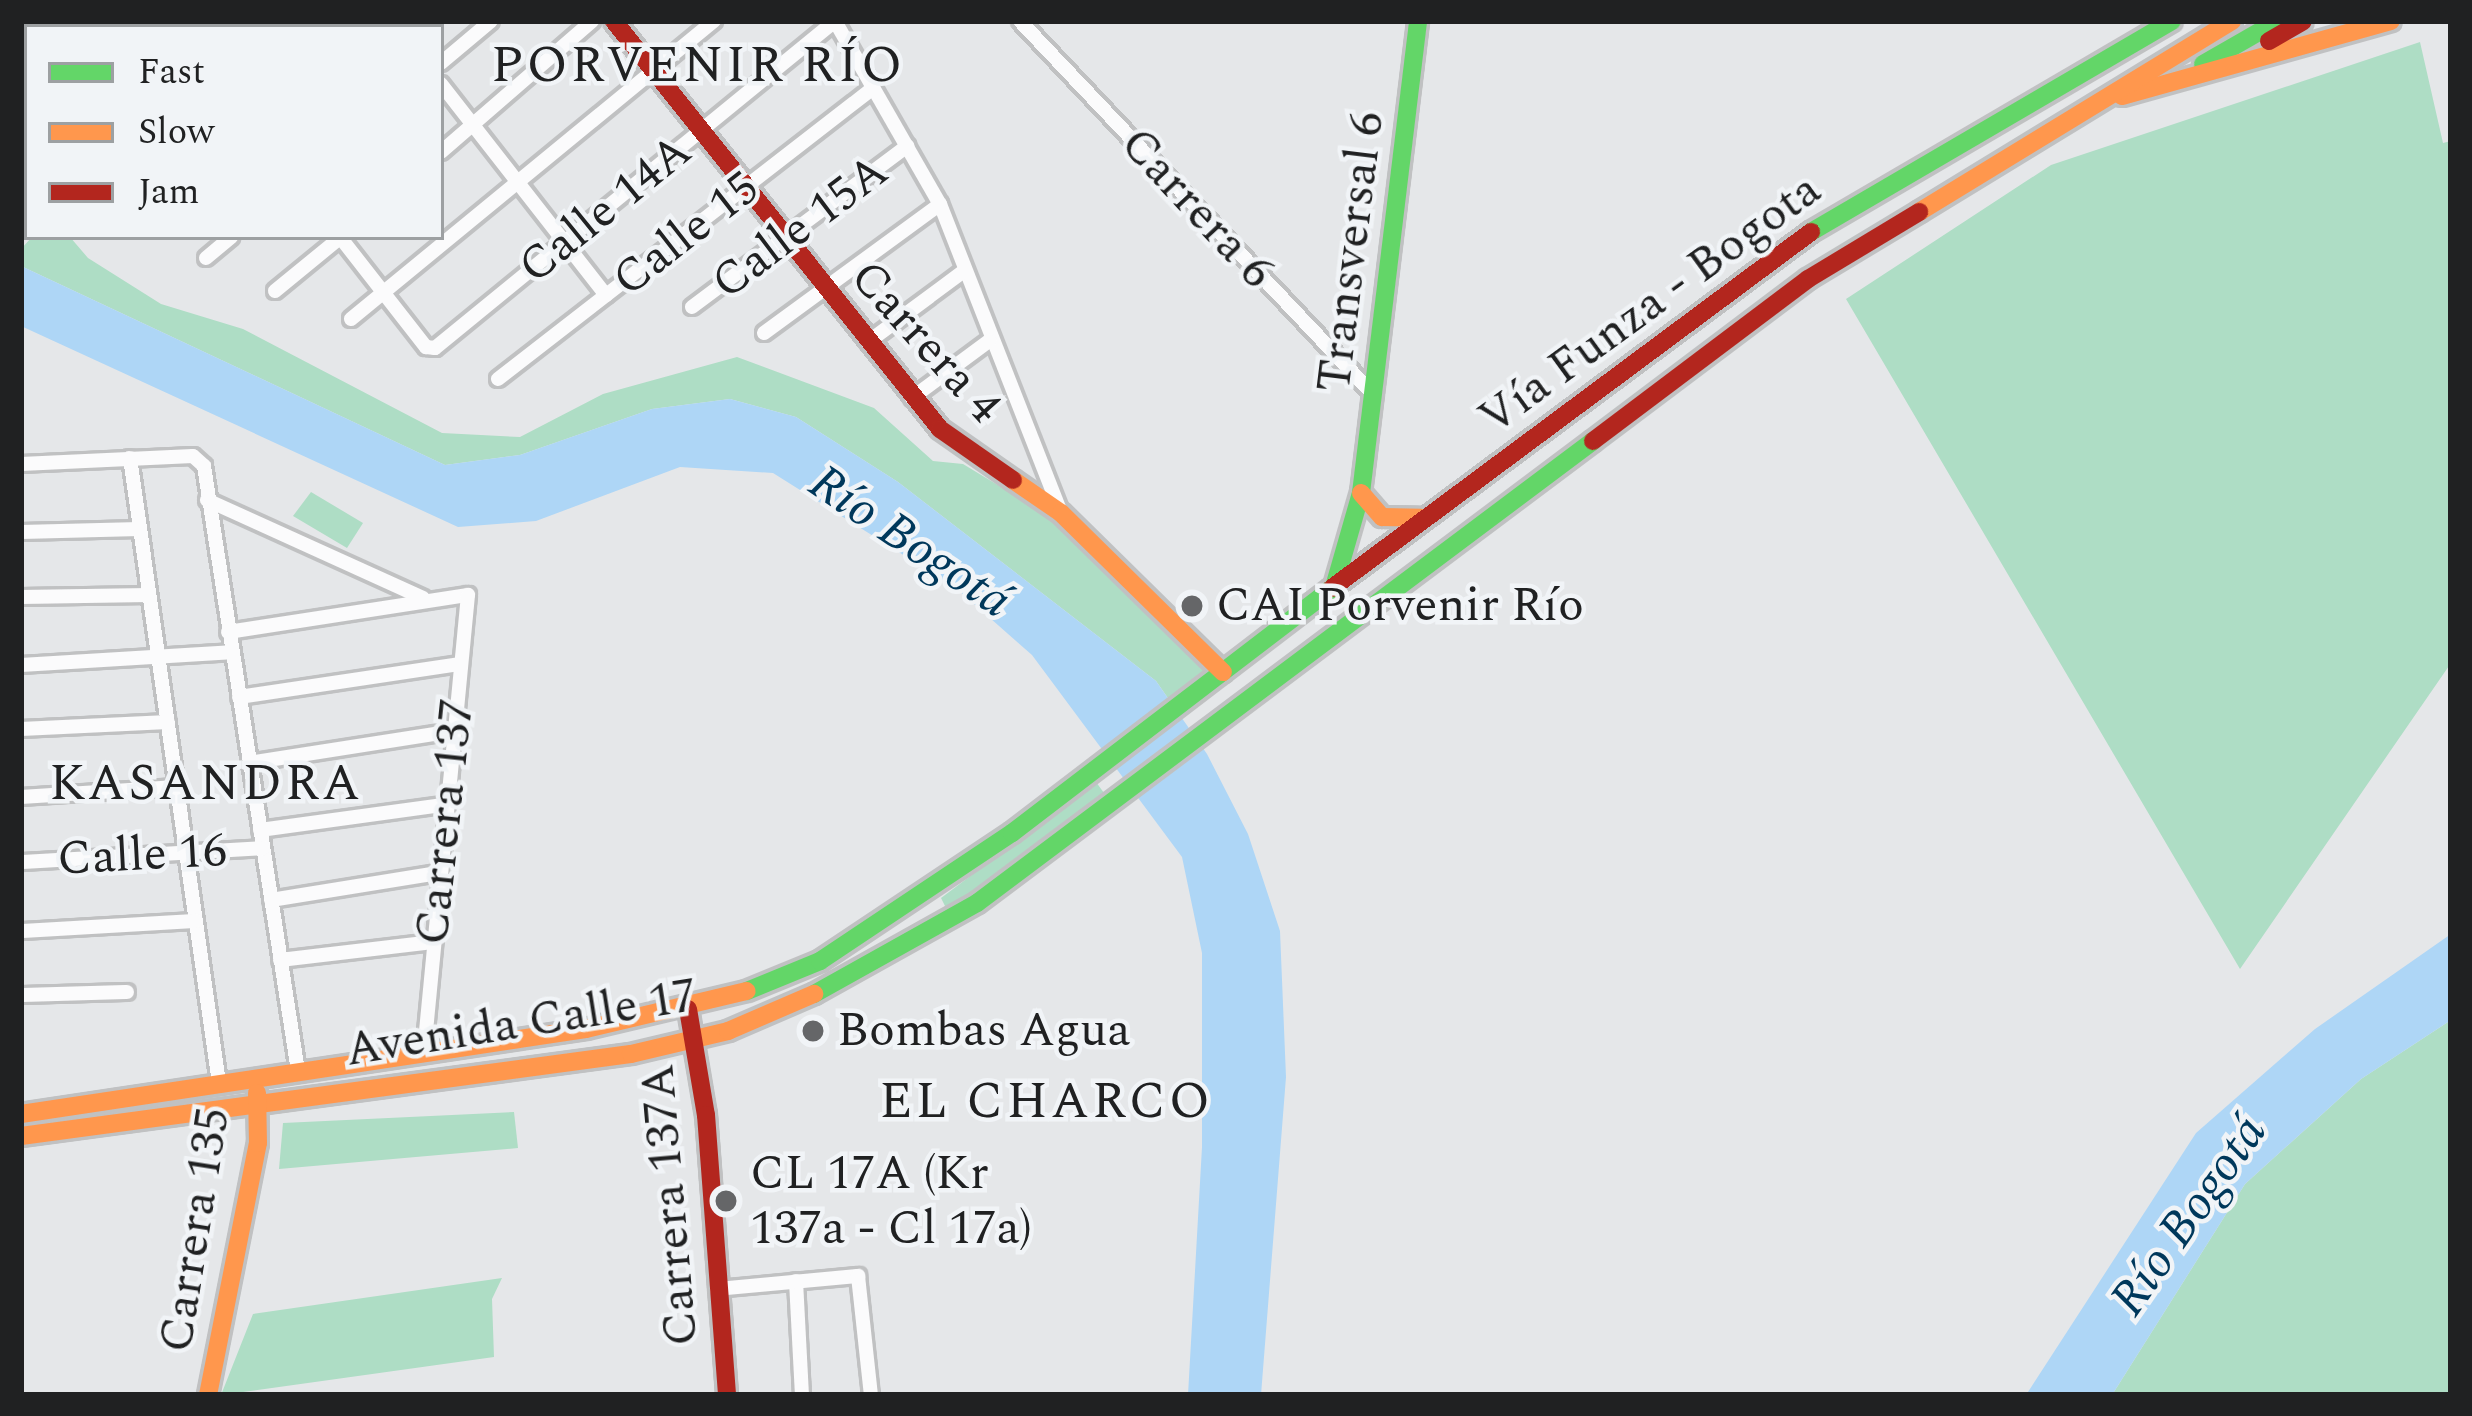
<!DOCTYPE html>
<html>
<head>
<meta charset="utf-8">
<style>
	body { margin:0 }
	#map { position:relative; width:2472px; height:1416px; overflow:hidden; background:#e5e7e9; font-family:Spectral,serif }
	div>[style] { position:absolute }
	.green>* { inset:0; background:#aeddc5 }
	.water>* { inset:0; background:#aed6f6 }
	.roads { filter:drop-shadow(3px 0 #c0c1c2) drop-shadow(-3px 0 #c0c1c2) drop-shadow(0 3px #c0c1c2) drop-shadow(0 -3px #c0c1c2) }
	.street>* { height:14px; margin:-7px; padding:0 7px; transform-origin:7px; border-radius:7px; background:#fbfbfc }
	.fast>* { height:18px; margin:-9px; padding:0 9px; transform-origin:9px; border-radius:9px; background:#63d668 }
	.slow>* { height:18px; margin:-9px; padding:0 9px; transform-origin:9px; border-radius:9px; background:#ff974d }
	.jam>* { height:18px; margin:-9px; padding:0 9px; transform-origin:9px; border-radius:9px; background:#b3261e }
	.dots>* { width:33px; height:33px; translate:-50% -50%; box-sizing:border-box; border:6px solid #f1f4f7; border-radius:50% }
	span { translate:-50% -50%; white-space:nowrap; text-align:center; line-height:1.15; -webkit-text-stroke:9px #f1f4f7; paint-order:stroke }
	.street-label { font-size:48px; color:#202122 }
	.poi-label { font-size:48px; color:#202122 }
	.left { translate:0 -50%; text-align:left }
	.neighbourhood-label { font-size:51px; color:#202122; letter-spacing:3px }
	.water-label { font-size:51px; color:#00385b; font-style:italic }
	.frame { position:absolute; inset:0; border:24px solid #202122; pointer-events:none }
	.legend { position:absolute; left:24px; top:24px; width:420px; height:216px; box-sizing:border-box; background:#f1f4f7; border:3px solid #9da0a2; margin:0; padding:15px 21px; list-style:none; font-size:36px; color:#202122 }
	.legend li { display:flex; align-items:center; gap:24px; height:60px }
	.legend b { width:60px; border:3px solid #9da0a2 }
</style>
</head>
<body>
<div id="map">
	<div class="green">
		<div style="clip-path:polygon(2420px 42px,2443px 143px,2451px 141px,2451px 663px,2240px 969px,1846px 299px,2051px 165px)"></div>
		<div style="clip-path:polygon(32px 237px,70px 237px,88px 258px,161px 304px,243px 329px,442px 433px,520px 437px,603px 394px,737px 357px,874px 408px,933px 461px,963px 464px,1059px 522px,1209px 670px,1170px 701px,1156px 681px,898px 482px,796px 417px,730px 399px,652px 409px,520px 455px,445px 465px,21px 266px,21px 249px)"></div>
		<div style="clip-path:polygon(311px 492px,363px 523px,347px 548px,293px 516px)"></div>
		<div style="clip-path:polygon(1096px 782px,1104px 793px,947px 910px,941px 898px)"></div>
		<div style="clip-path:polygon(2451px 1020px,2451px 1395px,2112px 1395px,2245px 1184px,2361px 1079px)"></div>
		<div style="clip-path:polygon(514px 1112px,518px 1148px,279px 1169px,283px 1123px)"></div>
		<div style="clip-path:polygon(502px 1278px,492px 1299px,494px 1357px,221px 1395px,253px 1314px)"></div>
	</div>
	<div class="water">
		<div style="clip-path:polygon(21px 266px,445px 465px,520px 455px,652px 409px,730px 399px,796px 417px,898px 482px,1156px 681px,1207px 754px,1248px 834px,1280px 931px,1286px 1077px,1261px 1395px,1188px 1395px,1202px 1147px,1202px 953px,1182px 857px,1032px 655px,956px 588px,773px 473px,680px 467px,536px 521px,458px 527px,21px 326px)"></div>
		<div style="clip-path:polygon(2451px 934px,2451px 1020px,2361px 1079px,2245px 1184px,2112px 1395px,2026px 1395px,2196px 1133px,2315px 1029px)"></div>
	</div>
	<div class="roads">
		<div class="street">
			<div style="left:72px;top:21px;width:8px;rotate:50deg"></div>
			<div style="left:162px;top:21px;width:8px;rotate:50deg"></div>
			<div style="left:835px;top:21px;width:211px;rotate:60.2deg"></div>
			<div style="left:940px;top:204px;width:332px;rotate:68.6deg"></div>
			<div style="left:1020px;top:21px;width:514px;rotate:46.58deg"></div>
			<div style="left:261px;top:27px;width:9px;rotate:-41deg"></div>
			<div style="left:381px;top:27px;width:9px;rotate:-41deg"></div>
			<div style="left:441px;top:63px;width:65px;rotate:-40deg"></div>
			<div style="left:21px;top:71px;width:8px;rotate:45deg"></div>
			<div style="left:441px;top:84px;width:268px;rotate:52deg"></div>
			<div style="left:441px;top:152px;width:200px;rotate:-40.9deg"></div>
			<div style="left:340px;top:237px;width:140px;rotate:52deg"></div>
			<div style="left:426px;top:347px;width:9px;rotate:6deg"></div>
			<div style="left:435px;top:348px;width:517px;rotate:-39.27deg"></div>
			<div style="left:206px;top:258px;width:33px;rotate:-40deg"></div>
			<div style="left:275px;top:291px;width:85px;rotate:-39.3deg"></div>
			<div style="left:692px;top:307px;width:269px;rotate:-36.8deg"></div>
			<div style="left:351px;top:319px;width:470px;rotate:-39.4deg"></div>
			<div style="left:764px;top:333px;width:218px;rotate:-36.2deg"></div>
			<div style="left:868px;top:342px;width:119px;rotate:-36.5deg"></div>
			<div style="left:498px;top:379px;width:475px;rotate:-37.8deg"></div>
			<div style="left:912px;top:398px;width:96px;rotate:-36.5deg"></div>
			<div style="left:130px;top:458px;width:631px;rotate:81.9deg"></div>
			<div style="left:21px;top:464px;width:172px;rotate:-2.7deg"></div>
			<div style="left:193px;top:456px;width:15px;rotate:42deg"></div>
			<div style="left:204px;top:466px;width:612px;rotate:81.17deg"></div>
			<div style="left:207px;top:500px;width:237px;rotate:24.4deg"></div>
			<div style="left:21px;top:532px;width:119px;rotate:-1.4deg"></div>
			<div style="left:21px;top:597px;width:128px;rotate:-0.9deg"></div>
			<div style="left:228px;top:632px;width:243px;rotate:-8.8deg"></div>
			<div style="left:468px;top:595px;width:459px;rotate:95.5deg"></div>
			<div style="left:21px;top:665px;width:210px;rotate:-3.5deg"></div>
			<div style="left:239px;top:697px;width:224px;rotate:-8.5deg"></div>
			<div style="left:21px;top:729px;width:147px;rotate:-2.7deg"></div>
			<div style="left:249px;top:763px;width:206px;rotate:-8.9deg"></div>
			<div style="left:21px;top:797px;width:156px;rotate:-3.7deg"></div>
			<div style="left:260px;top:830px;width:185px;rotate:-7.8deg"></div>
			<div style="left:21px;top:862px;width:242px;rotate:-3.3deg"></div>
			<div style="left:271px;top:900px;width:169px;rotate:-9.2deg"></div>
			<div style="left:21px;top:931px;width:175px;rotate:-3.3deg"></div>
			<div style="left:280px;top:960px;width:154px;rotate:-6.7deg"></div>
			<div style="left:21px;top:995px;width:106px;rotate:-1.6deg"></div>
			<div style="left:796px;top:1281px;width:114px;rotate:87deg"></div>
			<div style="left:717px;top:1289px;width:142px;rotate:-5.3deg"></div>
			<div style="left:858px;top:1276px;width:120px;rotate:83.8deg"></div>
		</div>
		<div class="fast">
			<div style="left:2203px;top:64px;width:86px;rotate:-29.8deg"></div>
			<div style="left:1811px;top:232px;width:418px;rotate:-30.3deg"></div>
			<div style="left:1334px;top:587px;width:98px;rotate:-74deg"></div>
			<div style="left:1361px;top:493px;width:475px;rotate:-83.1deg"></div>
			<div style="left:747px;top:991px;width:79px;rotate:-22.3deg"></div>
			<div style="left:820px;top:961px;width:231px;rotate:-33.7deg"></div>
			<div style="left:1012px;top:833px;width:403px;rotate:-37.4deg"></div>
			<div style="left:814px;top:994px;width:187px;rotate:-29.2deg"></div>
			<div style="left:977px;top:903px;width:770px;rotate:-36.87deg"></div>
		</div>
		<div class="slow">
			<div style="left:2122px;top:96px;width:279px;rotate:-15.6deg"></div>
			<div style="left:1919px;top:212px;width:367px;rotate:-31.4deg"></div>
			<div style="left:1013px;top:480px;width:58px;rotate:34.5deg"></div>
			<div style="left:1061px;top:513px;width:227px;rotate:44.5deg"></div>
			<div style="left:1361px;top:493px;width:32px;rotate:49deg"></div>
			<div style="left:1382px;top:517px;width:39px;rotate:1deg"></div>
			<div style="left:21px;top:1114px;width:571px;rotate:-8.56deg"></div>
			<div style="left:586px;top:1029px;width:165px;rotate:-13.3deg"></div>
			<div style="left:21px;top:1136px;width:615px;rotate:-7.66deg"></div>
			<div style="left:631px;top:1054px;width:100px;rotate:-13.3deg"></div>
			<div style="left:728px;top:1031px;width:94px;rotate:-23.3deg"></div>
			<div style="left:208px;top:1395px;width:257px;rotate:-78.8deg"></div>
			<div style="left:258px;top:1143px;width:50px;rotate:-91.1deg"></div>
		</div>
		<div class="jam">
			<div style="left:614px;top:21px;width:522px;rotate:51.37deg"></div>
			<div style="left:940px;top:429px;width:89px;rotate:34.9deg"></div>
			<div style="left:2269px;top:41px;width:39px;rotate:-30deg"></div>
			<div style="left:1593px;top:441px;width:269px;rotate:-37deg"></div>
			<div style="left:1808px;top:279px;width:130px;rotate:-31.1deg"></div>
			<div style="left:1332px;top:588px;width:597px;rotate:-36.62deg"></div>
			<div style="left:688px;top:1009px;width:108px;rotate:80.4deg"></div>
			<div style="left:706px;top:1115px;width:281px;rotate:85.7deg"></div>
		</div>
	</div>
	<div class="dots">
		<div style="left:1192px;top:606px;background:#656668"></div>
		<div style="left:813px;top:1031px;background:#656668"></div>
		<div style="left:726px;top:1201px;background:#656668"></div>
	</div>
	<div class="street-label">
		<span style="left:1197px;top:208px;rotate:47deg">Carrera 6</span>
		<span style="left:605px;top:209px;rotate:-39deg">Calle 14A</span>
		<span style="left:800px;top:227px;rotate:-37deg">Calle 15A</span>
		<span style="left:686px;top:234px;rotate:-38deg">Calle 15</span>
		<span style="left:1351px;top:252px;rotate:-83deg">Transversal 6</span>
		<span style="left:1650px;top:304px;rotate:-36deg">Vía Funza - Bogota</span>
		<span style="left:926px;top:342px;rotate:48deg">Carrera 4</span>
		<span style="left:445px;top:822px;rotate:-84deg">Carrera 137</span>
		<span style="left:142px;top:855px;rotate:-3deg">Calle 16</span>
		<span style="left:521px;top:1023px;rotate:-9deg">Avenida Calle 17</span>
		<span style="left:670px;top:1205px;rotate:-95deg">Carrera 137A</span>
		<span style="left:195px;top:1230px;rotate:-81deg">Carrera 135</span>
	</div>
	<div class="poi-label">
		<span class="left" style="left:1216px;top:606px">CAI Porvenir Río</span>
		<span class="left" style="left:837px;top:1031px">Bombas Agua</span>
		<span class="left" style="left:750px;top:1201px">CL 17A (Kr<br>137a - Cl 17a)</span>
	</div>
	<div class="neighbourhood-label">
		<span style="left:698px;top:66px">PORVENIR RÍO</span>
		<span style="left:206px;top:784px">KASANDRA</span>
		<span style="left:1046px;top:1102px">EL CHARCO</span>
	</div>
	<div class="water-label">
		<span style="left:910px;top:542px;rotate:34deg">Río Bogotá</span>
		<span style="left:2189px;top:1216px;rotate:-55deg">Río Bogotá</span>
	</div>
	<div class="frame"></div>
	<ul class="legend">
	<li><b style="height:15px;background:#63d668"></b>Fast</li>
	<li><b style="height:15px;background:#ff974d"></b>Slow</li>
	<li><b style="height:15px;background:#b3261e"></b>Jam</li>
	</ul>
</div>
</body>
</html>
